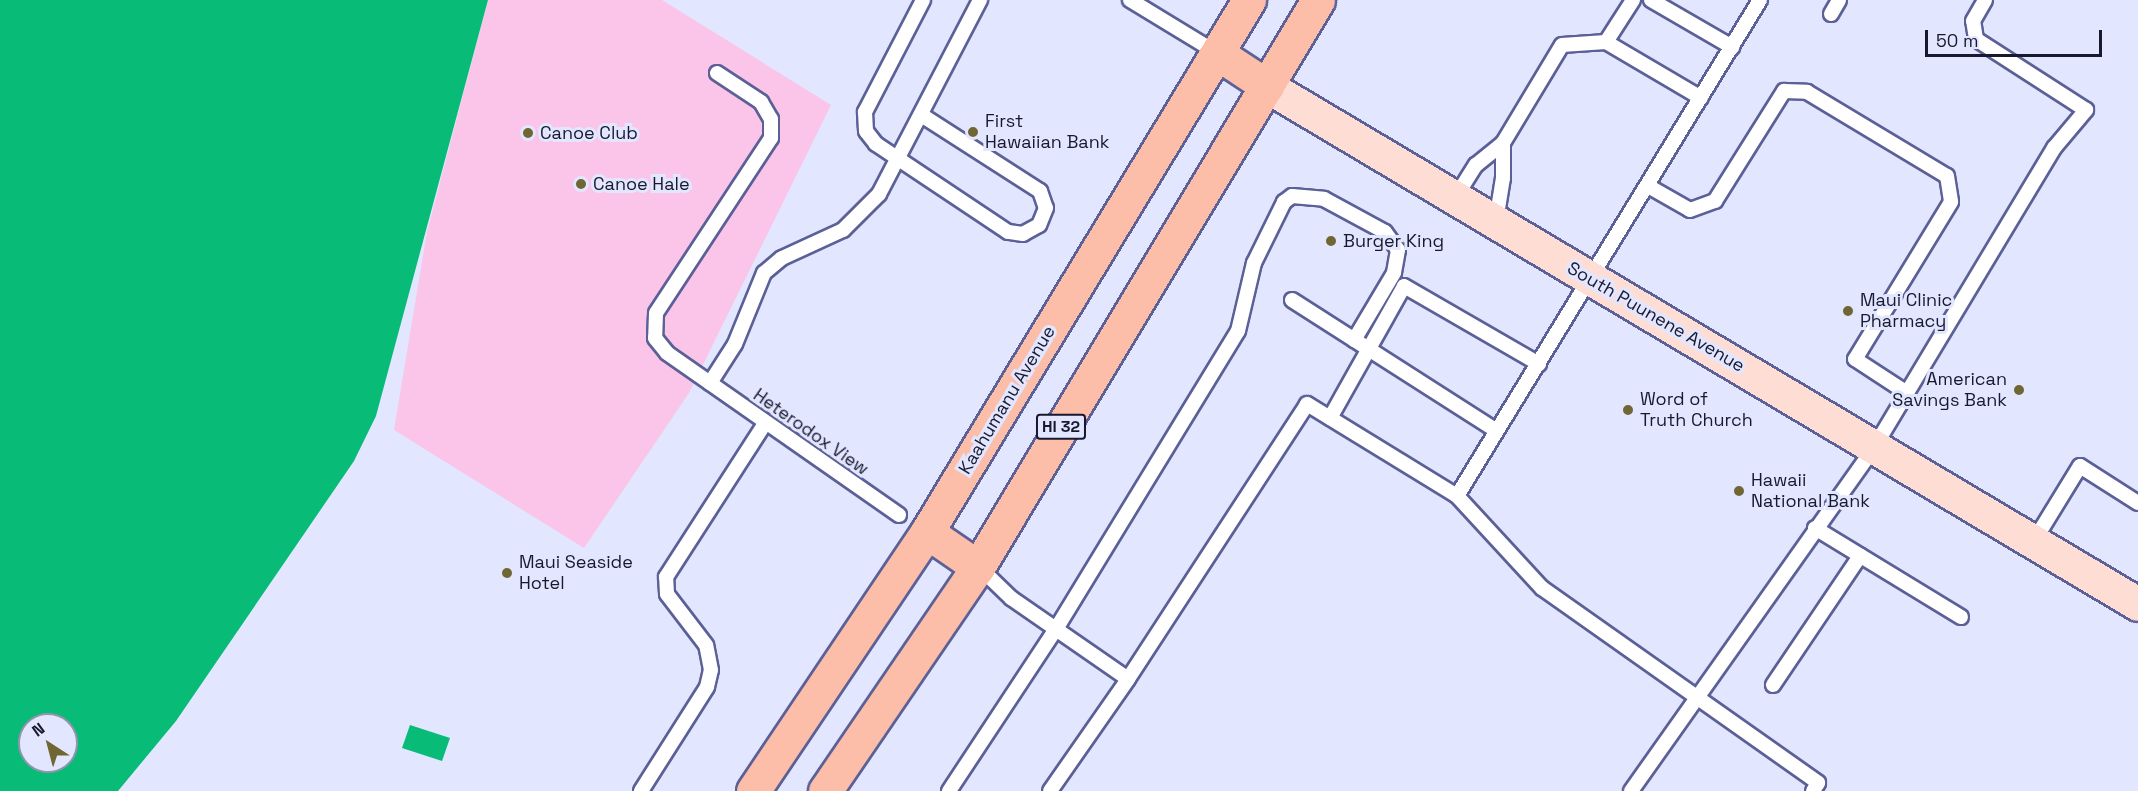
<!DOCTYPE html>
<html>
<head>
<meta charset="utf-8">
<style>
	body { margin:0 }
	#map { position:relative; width:2138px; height:791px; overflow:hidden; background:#e2e6ff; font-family:"Space Grotesk",sans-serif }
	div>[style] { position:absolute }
	.green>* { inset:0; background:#fac5e9 }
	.water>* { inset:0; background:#08bc78 }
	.roads { filter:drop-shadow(2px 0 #5b6096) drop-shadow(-2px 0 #5b6096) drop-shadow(0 2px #5b6096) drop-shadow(0 -2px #5b6096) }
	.lane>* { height:14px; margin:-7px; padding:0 7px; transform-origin:7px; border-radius:7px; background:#fff }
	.secondary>* { height:33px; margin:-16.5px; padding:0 16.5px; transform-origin:16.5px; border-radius:16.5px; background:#feded4 }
	.primary>* { height:33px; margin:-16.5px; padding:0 16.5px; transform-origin:16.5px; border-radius:16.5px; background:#fcbea9 }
	.dots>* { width:16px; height:16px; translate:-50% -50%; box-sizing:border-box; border:3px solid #e2e6ff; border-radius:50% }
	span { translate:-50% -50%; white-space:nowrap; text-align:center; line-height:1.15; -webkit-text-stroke:6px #e2e6ff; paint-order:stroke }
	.shield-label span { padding:2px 4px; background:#e2e6ff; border:2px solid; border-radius:4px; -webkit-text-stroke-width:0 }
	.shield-label { font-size:16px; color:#17192f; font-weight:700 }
	.poi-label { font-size:18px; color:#17192f }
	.left { translate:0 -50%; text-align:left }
	.right { translate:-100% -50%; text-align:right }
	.street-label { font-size:18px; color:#17192f }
	.north { position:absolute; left:18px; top:713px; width:60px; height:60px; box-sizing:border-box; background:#e2e6ff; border:2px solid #9194ac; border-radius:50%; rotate:324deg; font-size:16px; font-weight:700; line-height:24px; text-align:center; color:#17192f }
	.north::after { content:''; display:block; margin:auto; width:21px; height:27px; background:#706633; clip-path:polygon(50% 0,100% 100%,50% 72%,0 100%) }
	.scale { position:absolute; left:1925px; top:30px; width:177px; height:27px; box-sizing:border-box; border:3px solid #17192f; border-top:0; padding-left:8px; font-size:18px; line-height:21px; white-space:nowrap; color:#17192f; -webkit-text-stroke:4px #e2e6ff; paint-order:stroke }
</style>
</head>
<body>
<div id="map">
	<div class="green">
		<div style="clip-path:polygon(488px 0,662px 0,831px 105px,689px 393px,584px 548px,394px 430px,427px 232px)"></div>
	</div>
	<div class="water">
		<div style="clip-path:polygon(evenodd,0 0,488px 0,376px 416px,354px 461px,176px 721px,118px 791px,0 791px,0 0,30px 725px,66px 725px,66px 761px,30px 761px,30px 725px)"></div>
		<div style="clip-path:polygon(410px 725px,450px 738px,442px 761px,402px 748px)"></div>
	</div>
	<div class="roads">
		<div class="lane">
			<div style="left:1130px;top:0;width:102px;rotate:31.3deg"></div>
			<div style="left:1651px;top:0;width:94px;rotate:30.1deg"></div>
			<div style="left:1831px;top:14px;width:16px;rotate:-60deg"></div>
			<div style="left:1606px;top:42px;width:50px;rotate:-57.3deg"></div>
			<div style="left:717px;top:73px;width:53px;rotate:33.4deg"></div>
			<div style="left:761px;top:102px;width:20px;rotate:60deg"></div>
			<div style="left:771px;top:119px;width:19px;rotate:90deg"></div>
			<div style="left:771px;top:138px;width:209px;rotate:123.3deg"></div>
			<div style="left:656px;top:313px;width:25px;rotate:92deg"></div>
			<div style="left:655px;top:338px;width:19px;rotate:51deg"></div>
			<div style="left:667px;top:353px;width:283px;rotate:34.9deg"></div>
			<div style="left:923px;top:116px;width:139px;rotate:32.7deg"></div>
			<div style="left:1040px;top:191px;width:18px;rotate:71deg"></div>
			<div style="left:1046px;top:208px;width:18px;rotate:112deg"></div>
			<div style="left:1039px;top:225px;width:18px;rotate:151deg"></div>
			<div style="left:1023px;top:234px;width:15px;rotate:-172deg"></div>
			<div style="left:1008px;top:232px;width:159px;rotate:-146.3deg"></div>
			<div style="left:876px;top:144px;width:16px;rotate:-128deg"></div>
			<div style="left:866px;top:131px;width:19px;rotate:-93deg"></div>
			<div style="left:865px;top:112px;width:126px;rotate:-62.6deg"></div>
			<div style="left:1648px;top:186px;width:48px;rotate:29.7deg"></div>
			<div style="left:1690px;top:210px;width:27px;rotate:-20deg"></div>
			<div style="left:1715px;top:201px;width:130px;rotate:-57.9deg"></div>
			<div style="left:1784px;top:91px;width:23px;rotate:2deg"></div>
			<div style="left:1807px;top:92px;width:163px;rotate:31deg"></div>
			<div style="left:1947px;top:176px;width:26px;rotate:81deg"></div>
			<div style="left:1951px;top:202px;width:184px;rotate:121.4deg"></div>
			<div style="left:1855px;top:359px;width:62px;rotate:33.2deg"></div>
			<div style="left:1455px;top:198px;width:39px;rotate:-58deg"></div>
			<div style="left:1476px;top:165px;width:35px;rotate:-39deg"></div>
			<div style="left:1503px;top:143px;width:114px;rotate:-59deg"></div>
			<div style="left:1562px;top:45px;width:44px;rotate:-3.9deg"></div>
			<div style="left:1606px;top:42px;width:110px;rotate:30.5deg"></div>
			<div style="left:1496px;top:221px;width:44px;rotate:-80.8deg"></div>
			<div style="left:1503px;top:178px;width:35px;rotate:-90deg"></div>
			<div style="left:1292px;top:300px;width:243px;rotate:32.6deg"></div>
			<div style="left:710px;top:383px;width:46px;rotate:-57.3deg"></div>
			<div style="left:735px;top:344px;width:77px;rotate:-67.8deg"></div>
			<div style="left:764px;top:273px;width:23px;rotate:-40deg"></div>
			<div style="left:782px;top:258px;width:67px;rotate:-24.7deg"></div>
			<div style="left:843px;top:230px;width:51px;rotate:-45deg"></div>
			<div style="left:879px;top:194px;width:219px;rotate:-62.5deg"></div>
			<div style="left:1330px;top:418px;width:151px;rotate:-60.7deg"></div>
			<div style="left:1404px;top:286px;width:156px;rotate:30deg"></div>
			<div style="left:1457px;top:496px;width:125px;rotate:47.3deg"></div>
			<div style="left:1542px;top:588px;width:338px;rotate:35.2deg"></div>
			<div style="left:1818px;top:783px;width:9px;rotate:122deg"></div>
			<div style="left:1815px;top:528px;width:171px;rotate:31.4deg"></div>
			<div style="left:2034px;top:541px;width:88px;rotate:-58.5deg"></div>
			<div style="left:2080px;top:466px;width:69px;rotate:32.5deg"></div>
			<div style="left:979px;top:567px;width:45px;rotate:44.1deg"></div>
			<div style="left:1011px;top:598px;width:142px;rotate:34.7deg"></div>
			<div style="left:1773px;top:685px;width:156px;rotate:-56deg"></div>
			<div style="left:641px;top:791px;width:123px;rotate:-57.6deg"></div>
			<div style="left:707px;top:687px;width:17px;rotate:-77deg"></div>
			<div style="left:711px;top:670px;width:25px;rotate:-101deg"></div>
			<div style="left:706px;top:645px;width:64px;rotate:-127.4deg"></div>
			<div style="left:667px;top:594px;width:17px;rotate:-93deg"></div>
			<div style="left:666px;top:577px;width:184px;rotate:-57.2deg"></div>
			<div style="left:949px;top:791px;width:194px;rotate:-56.6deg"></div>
			<div style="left:1056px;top:629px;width:349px;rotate:-58.6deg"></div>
			<div style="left:1238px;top:331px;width:70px;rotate:-76.8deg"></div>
			<div style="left:1254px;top:263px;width:68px;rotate:-63.8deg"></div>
			<div style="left:1284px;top:202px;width:10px;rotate:-37deg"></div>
			<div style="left:1292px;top:196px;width:32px;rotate:5deg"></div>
			<div style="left:1324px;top:199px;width:69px;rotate:28.4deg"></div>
			<div style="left:1385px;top:232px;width:22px;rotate:54deg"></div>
			<div style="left:1398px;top:250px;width:23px;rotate:100deg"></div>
			<div style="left:1394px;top:273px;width:78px;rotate:120.8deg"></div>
			<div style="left:1050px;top:791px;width:136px;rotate:-55.1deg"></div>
			<div style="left:1128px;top:679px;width:328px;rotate:-56.9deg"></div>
			<div style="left:1307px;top:404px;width:176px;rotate:31.5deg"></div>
			<div style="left:1457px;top:496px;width:581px;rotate:-58.58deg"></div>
			<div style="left:1631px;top:791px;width:423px;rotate:-54.7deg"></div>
			<div style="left:1875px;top:446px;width:348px;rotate:-59deg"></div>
			<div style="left:2054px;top:148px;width:50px;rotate:-49.9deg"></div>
			<div style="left:2086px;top:110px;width:131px;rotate:-147.2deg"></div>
			<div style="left:1976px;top:39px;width:18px;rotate:-99deg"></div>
			<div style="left:1973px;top:21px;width:24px;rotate:-60deg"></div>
		</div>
		<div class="secondary">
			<div style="left:1267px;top:86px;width:1013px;rotate:30.74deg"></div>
		</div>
		<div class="primary">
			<div style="left:1217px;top:53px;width:60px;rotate:33.4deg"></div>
			<div style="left:927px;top:532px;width:62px;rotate:34.5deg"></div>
			<div style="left:753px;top:791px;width:312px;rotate:-56.1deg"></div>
			<div style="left:927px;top:532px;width:622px;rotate:-58.82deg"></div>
			<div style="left:825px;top:791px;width:271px;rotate:-55.7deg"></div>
			<div style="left:978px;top:567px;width:661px;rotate:-59.05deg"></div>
		</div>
	</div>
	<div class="dots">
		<div style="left:973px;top:132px;background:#706633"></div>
		<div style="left:528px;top:133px;background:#706633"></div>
		<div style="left:581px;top:184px;background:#706633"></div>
		<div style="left:1331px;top:241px;background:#706633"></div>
		<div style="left:1848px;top:311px;background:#706633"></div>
		<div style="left:2019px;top:390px;background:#706633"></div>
		<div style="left:1628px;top:410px;background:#706633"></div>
		<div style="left:1739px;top:491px;background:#706633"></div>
		<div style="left:507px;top:573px;background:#706633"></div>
	</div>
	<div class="shield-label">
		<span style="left:1061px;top:427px">HI 32</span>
	</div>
	<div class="poi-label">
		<span class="left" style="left:985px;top:132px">First<br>Hawaiian Bank</span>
		<span class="left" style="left:540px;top:133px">Canoe Club</span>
		<span class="left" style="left:593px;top:184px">Canoe Hale</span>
		<span class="left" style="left:1343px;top:241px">Burger King</span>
		<span class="left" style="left:1860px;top:311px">Maui Clinic<br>Pharmacy</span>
		<span class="right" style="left:2007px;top:390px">American<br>Savings Bank</span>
		<span class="left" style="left:1640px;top:410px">Word of<br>Truth Church</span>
		<span class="left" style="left:1751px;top:491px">Hawaii<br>National Bank</span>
		<span class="left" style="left:519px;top:573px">Maui Seaside<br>Hotel</span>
	</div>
	<div class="street-label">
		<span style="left:1656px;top:317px;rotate:30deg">South Puunene Avenue</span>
		<span style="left:1007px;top:400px;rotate:-59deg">Kaahumanu Avenue</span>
		<span style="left:811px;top:432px;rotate:35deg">Heterodox View</span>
	</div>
	<div class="north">N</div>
	<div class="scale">50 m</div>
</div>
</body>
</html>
